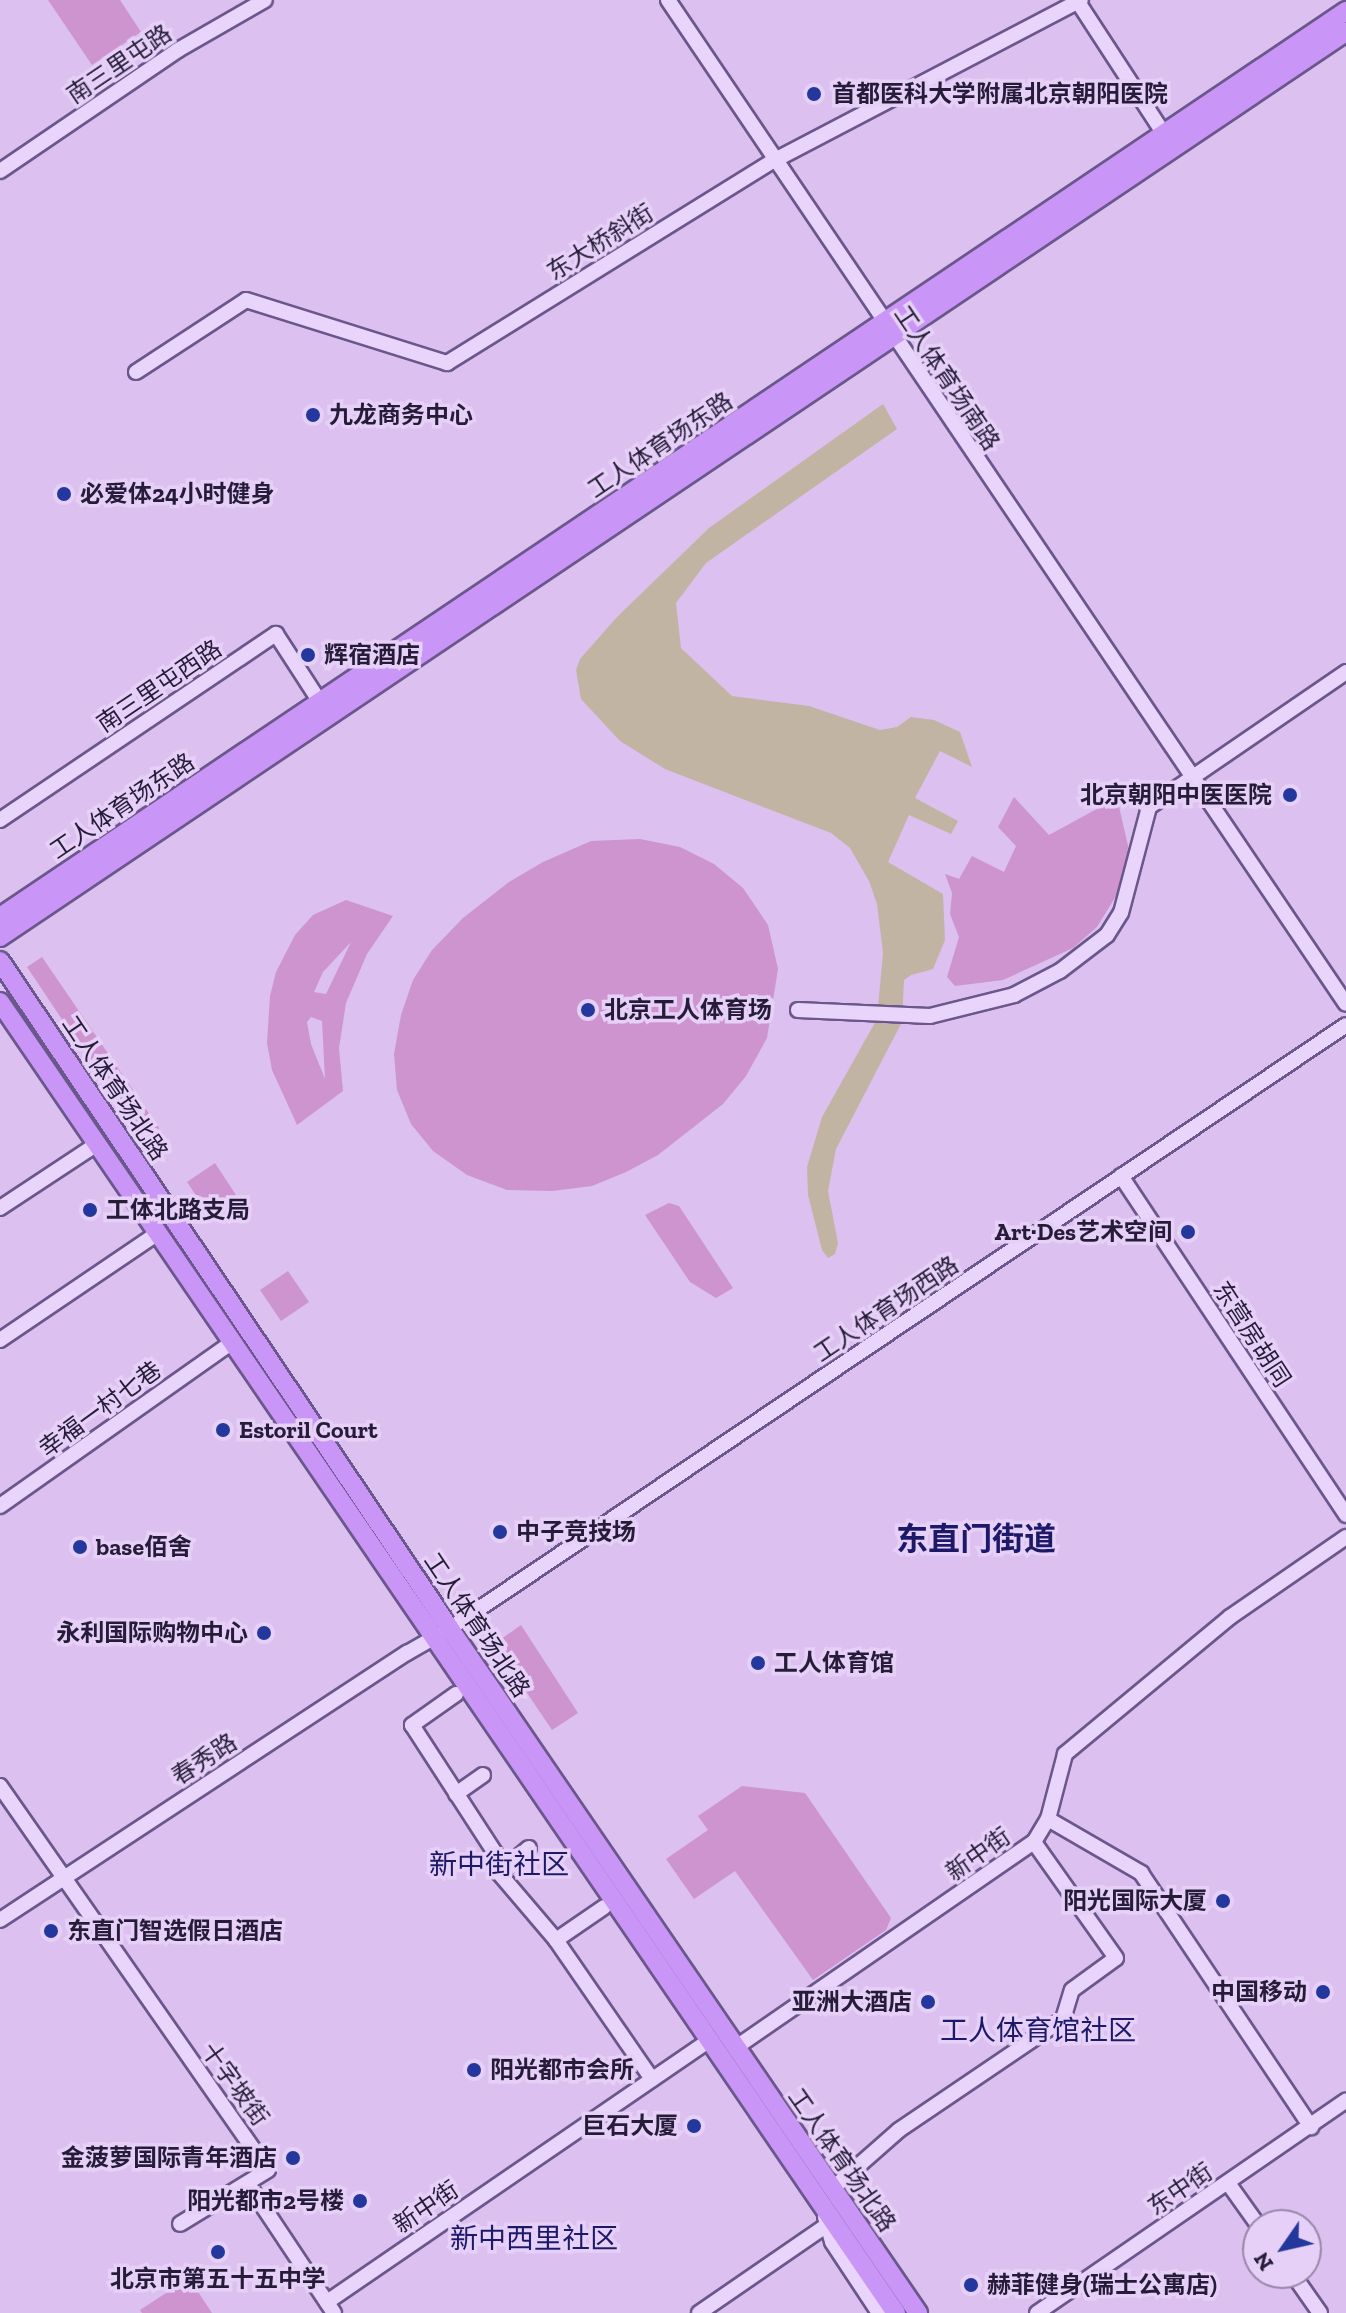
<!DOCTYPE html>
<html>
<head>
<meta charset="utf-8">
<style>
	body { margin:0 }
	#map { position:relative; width:1346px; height:2313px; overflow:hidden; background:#dbc0f0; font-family:"Zilla Slab","Noto Sans SC",serif }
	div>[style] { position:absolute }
	.green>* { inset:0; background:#cd94cf }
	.water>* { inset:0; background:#c2b4a3 }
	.roads { filter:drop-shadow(2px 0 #6a578b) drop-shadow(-2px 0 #6a578b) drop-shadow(0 2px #6a578b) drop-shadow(0 -2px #6a578b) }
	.minor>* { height:14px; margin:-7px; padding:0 7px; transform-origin:7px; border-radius:7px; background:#e9d4fb }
	.major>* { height:18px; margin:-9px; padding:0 9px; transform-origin:9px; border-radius:9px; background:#c995f6 }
	.dots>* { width:22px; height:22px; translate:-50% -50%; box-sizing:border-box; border:4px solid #e6d0f7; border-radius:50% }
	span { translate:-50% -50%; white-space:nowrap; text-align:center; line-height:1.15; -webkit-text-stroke:7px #e6d0f7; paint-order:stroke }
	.street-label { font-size:24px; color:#261c39 }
	.poi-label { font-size:24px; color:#261c39; font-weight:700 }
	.left { translate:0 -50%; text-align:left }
	.right { translate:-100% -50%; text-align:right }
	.quarter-label { font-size:28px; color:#1d1969 }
	.district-label { font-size:32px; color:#1d1969; font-weight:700 }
	.north { position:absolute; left:1242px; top:2209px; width:80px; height:80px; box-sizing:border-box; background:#e6d0f7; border:2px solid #9988ab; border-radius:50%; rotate:236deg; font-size:22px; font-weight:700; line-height:32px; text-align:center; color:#261c39 }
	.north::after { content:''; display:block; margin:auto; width:28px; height:36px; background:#23379d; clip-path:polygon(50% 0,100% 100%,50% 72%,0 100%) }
</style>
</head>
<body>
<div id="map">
	<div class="green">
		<div style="clip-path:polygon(48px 0,120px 0,141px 32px,92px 65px)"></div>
		<div style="clip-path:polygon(1014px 797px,1049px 835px,1117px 798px,1129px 850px,1119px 891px,1097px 927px,1073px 948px,1003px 980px,955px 986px,947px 977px,959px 937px,950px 914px,952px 893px,945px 874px,959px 879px,972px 856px,1004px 872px,1016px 846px,998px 827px)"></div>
		<div style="clip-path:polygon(640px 839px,680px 847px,714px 864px,743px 888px,768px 925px,778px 969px,767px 1038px,746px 1076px,723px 1104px,658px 1155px,626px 1172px,592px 1186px,552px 1191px,507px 1190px,467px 1175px,433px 1151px,411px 1124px,397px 1090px,394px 1054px,401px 1015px,413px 980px,432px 950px,463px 918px,509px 882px,543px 862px,591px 841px)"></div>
		<div style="clip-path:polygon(evenodd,346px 900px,393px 916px,367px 954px,346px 1003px,339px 1048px,343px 1091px,297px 1125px,272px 1070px,267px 1043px,270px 996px,276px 972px,295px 935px,313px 915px,346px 900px,351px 942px,326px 994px,314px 992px,323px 972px,351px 942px,346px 900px,311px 1017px,322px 1021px,325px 1079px,311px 1044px,307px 1022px,311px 1017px)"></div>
		<div style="clip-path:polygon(42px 957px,159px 1128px,164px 1134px,146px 1145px,27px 967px)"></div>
		<div style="clip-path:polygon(215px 1163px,236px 1195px,208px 1213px,187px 1182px)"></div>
		<div style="clip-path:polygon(669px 1203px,679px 1206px,733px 1288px,716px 1298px,690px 1282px,645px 1215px)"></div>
		<div style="clip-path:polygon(288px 1271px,309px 1302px,281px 1321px,260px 1290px)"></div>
		<div style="clip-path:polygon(521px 1625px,578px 1713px,552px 1730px,494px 1644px)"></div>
		<div style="clip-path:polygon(742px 1786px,805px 1793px,891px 1918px,886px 1930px,813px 1980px,735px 1871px,694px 1899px,666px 1859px,708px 1830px,698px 1816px)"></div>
		<div style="clip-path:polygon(189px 2278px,212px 2313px,142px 2313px,140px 2310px)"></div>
	</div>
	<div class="water">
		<div style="clip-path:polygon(883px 404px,897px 429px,706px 563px,676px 603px,681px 648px,732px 696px,809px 706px,880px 730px,897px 727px,911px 717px,934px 720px,960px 732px,972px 767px,940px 751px,915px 798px,958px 821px,951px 834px,909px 815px,888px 862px,943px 894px,945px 940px,933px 969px,911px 975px,904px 980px,902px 1022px,836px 1149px,828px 1191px,838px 1243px,835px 1254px,828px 1258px,822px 1250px,808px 1195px,807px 1167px,822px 1117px,877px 1019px,883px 953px,877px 904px,869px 881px,850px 848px,831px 833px,665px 769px,620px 741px,581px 699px,576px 670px,580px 659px,617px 617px,709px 528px)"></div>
	</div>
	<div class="roads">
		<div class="minor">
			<div style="left:668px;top:0;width:1211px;rotate:55.97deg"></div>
			<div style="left:1078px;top:2px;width:158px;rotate:56.9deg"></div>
			<div style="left:0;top:171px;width:215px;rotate:-34.2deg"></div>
			<div style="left:178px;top:50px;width:100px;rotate:-29.9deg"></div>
			<div style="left:136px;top:372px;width:131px;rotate:-33.2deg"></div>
			<div style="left:246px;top:300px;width:211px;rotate:17.4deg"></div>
			<div style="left:447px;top:363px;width:386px;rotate:-31.8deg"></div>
			<div style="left:775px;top:160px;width:345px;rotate:-27.6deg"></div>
			<div style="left:0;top:820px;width:333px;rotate:-34deg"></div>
			<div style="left:276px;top:634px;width:81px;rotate:57.1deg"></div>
			<div style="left:798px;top:1010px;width:132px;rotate:2.6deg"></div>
			<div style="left:930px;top:1016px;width:87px;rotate:-14deg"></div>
			<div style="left:1014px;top:995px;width:52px;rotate:-27.6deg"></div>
			<div style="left:1060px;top:971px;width:59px;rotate:-37.5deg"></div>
			<div style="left:1107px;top:935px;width:26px;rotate:-58deg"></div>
			<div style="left:1121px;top:913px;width:110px;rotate:-75.2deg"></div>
			<div style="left:1149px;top:807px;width:239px;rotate:-34.4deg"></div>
			<div style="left:1121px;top:1176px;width:407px;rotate:56.4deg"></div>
			<div style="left:0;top:1208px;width:116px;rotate:-33.4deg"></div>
			<div style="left:0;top:1340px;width:191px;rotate:-34.1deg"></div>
			<div style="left:0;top:1506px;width:276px;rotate:-35.2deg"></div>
			<div style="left:456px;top:1694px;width:54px;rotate:144.8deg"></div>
			<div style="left:412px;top:1725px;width:153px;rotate:57deg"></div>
			<div style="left:495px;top:1853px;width:20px;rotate:79deg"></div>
			<div style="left:499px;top:1873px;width:88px;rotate:49.6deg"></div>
			<div style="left:556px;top:1940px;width:58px;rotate:-34.5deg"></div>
			<div style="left:0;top:1786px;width:468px;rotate:55.1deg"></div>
			<div style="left:268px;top:2170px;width:103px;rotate:148.5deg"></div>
			<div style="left:456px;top:1794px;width:33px;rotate:-35deg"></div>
			<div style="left:1048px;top:1819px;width:108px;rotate:30.1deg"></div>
			<div style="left:1141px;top:1873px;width:306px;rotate:56.2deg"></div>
			<div style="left:499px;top:1873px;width:39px;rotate:-40deg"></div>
			<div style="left:0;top:1920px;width:487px;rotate:-33.3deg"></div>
			<div style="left:407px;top:1653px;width:48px;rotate:-29.7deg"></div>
			<div style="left:449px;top:1629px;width:1081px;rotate:-33.95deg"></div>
			<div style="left:556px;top:1940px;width:169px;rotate:55.4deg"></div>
			<div style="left:735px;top:2048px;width:363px;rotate:-34.6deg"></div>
			<div style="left:1034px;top:1842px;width:27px;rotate:-59deg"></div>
			<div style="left:1048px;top:1819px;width:67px;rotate:-75.3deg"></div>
			<div style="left:1065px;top:1754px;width:214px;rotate:-39.7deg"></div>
			<div style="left:1230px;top:1617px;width:141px;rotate:-34.6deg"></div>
			<div style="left:1228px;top:2183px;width:52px;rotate:54.5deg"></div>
			<div style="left:248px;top:2184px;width:155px;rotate:56.3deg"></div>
			<div style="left:832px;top:2189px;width:89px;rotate:-41.4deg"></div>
			<div style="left:899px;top:2130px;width:198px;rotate:-34.1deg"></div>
			<div style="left:1063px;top:2019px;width:30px;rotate:-73deg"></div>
			<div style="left:1072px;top:1990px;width:54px;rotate:-36deg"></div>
			<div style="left:1116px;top:1958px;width:142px;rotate:-125.3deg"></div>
			<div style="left:825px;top:2217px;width:26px;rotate:74deg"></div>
			<div style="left:832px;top:2242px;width:85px;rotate:56.5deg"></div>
			<div style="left:1292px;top:2273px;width:49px;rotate:55deg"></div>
			<div style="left:327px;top:2302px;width:463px;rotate:-34.4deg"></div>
			<div style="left:699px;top:2313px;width:155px;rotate:-34.5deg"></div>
			<div style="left:1037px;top:2313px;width:375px;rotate:-34.5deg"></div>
		</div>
		<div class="major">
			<div style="left:0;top:917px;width:1623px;rotate:-33.94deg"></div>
			<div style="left:0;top:937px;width:1622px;rotate:-33.92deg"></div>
			<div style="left:0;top:961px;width:805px;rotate:56.03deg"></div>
			<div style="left:450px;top:1629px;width:829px;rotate:55.62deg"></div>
			<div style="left:0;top:1002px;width:1588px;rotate:55.65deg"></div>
		</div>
	</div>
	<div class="dots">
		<div style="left:814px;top:94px;background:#23379d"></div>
		<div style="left:313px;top:415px;background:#23379d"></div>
		<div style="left:64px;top:494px;background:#23379d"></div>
		<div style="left:308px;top:655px;background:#23379d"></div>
		<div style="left:1290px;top:795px;background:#23379d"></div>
		<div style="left:588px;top:1010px;background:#23379d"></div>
		<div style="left:90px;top:1210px;background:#23379d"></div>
		<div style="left:1188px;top:1232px;background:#23379d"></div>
		<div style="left:223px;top:1430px;background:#23379d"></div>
		<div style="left:500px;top:1532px;background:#23379d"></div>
		<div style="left:80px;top:1547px;background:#23379d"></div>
		<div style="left:264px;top:1633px;background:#23379d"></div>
		<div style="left:758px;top:1663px;background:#23379d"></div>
		<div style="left:1223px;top:1901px;background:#23379d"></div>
		<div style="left:51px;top:1931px;background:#23379d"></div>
		<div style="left:1323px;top:1992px;background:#23379d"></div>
		<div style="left:928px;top:2002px;background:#23379d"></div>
		<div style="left:474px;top:2070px;background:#23379d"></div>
		<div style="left:694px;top:2126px;background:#23379d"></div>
		<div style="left:293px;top:2158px;background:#23379d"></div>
		<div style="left:360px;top:2201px;background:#23379d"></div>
		<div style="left:218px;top:2252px;background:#23379d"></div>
		<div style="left:971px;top:2285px;background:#23379d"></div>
	</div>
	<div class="street-label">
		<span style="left:119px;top:64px;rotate:-34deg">南三里屯路</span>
		<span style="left:600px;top:242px;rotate:-32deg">东大桥斜街</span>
		<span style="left:947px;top:378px;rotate:56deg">工人体育场南路</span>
		<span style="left:660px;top:445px;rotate:-34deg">工人体育场东路</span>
		<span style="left:159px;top:686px;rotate:-34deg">南三里屯西路</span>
		<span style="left:122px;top:806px;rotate:-34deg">工人体育场东路</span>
		<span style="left:115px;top:1088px;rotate:56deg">工人体育场北路</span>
		<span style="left:886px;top:1309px;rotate:-34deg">工人体育场西路</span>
		<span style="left:1252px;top:1334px;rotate:57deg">东营房胡同</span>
		<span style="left:100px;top:1409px;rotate:-36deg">幸福一村七巷</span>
		<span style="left:477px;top:1625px;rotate:56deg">工人体育场北路</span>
		<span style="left:204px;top:1759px;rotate:-33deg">春秀路</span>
		<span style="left:978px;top:1854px;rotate:-35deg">新中街</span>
		<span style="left:235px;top:2084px;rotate:54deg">十字坡街</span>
		<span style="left:842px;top:2160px;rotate:55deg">工人体育场北路</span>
		<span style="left:1180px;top:2189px;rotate:-34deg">东中街</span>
		<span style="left:426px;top:2207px;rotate:-34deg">新中街</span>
	</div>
	<div class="poi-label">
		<span class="left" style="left:832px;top:94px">首都医科大学附属北京朝阳医院</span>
		<span class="left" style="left:329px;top:415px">九龙商务中心</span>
		<span class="left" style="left:80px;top:494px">必爱体24小时健身</span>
		<span class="left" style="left:324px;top:655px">辉宿酒店</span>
		<span class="right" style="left:1272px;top:795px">北京朝阳中医医院</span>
		<span class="left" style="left:604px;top:1010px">北京工人体育场</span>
		<span class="left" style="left:106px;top:1210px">工体北路支局</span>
		<span class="right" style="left:1172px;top:1232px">Art·Des艺术空间</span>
		<span class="left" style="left:239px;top:1430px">Estoril Court</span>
		<span class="left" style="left:516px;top:1532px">中子竞技场</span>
		<span class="left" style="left:96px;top:1547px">base佰舍</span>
		<span class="right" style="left:248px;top:1633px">永利国际购物中心</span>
		<span class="left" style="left:774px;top:1663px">工人体育馆</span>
		<span class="right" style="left:1207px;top:1901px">阳光国际大厦</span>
		<span class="left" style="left:67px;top:1931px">东直门智选假日酒店</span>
		<span class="right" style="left:1307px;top:1992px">中国移动</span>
		<span class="right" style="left:912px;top:2002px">亚洲大酒店</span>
		<span class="left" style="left:490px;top:2070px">阳光都市会所</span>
		<span class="right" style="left:678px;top:2126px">巨石大厦</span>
		<span class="right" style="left:277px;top:2158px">金菠萝国际青年酒店</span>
		<span class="right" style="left:344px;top:2201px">阳光都市2号楼</span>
		<span style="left:218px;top:2279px">北京市第五十五中学</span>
		<span class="left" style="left:987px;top:2285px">赫菲健身(瑞士公寓店)</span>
	</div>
	<div class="quarter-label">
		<span style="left:499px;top:1865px">新中街社区</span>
		<span style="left:1038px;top:2031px">工人体育馆社区</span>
		<span style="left:534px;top:2239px">新中西里社区</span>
	</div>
	<div class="district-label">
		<span style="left:976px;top:1539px">东直门街道</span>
	</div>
	<div class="north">N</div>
</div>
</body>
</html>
